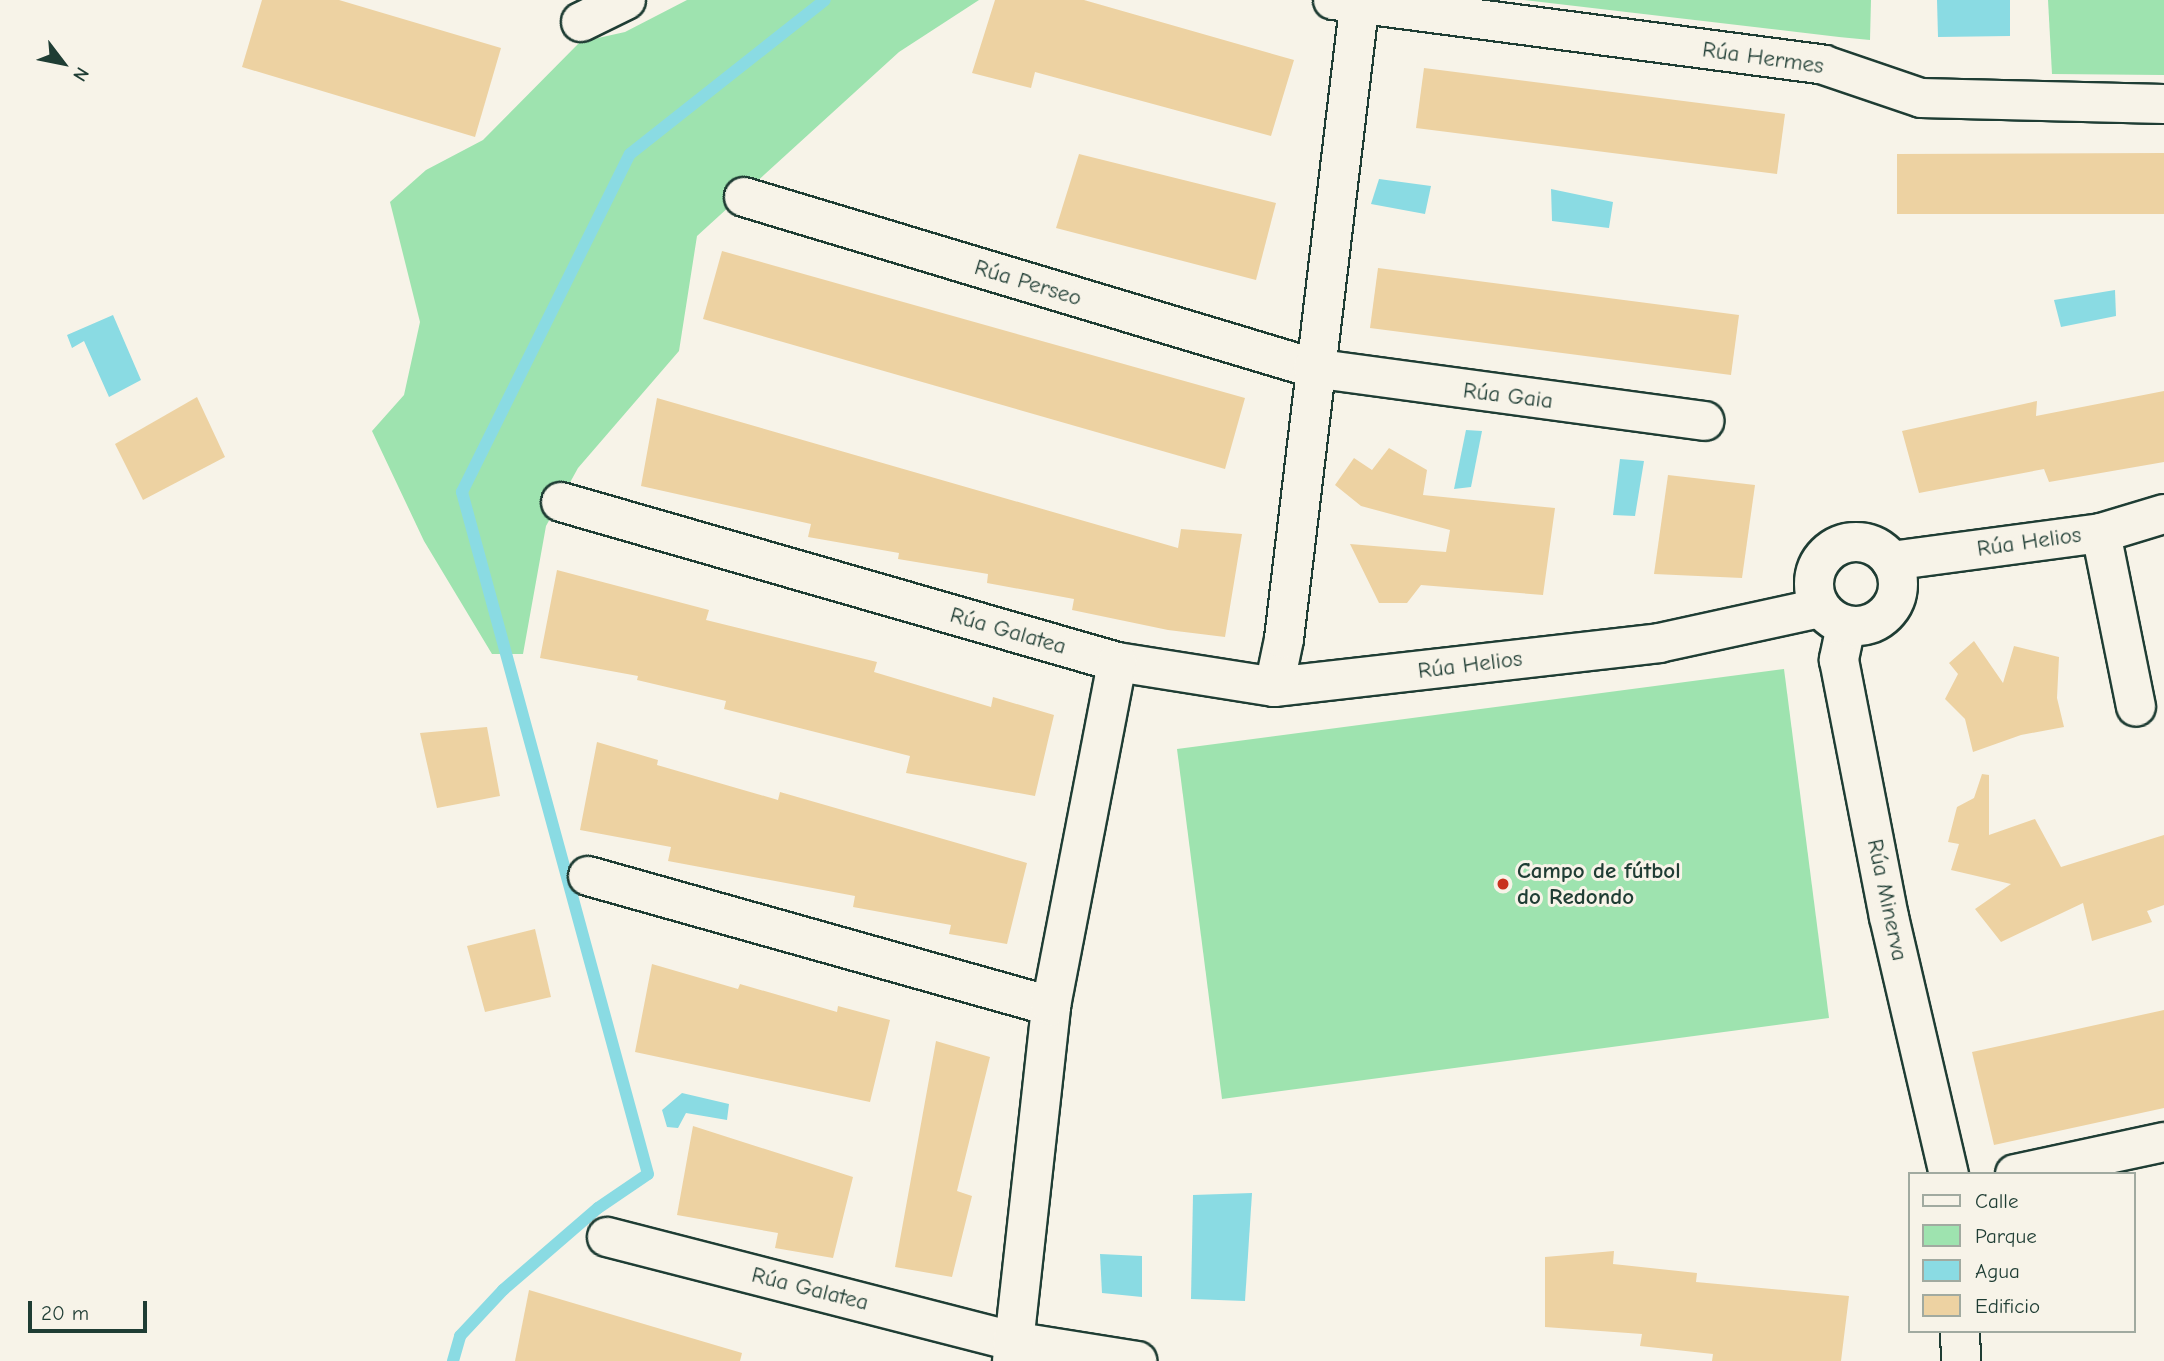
<!DOCTYPE html>
<html>
<head>
<meta charset="utf-8">
<style>
	body { margin:0 }
	#map { position:relative; width:2164px; height:1361px; overflow:hidden; background:#f7f3e8; font-family:"Comic Neue",sans-serif }
	div>[style] { position:absolute }
	.green>* { inset:0; background:#9ee3af }
	.water>* { inset:0; background:#8adbe3 }
	.stream>* { height:12px; margin:-6px; padding:0 6px; transform-origin:6px; border-radius:6px; background:#8adbe3 }
	.building>* { inset:0; background:#edd2a2 }
	.roads { filter:drop-shadow(2px 0 #1f3d34) drop-shadow(-2px 0 #1f3d34) drop-shadow(0 2px #1f3d34) drop-shadow(0 -2px #1f3d34) }
	.minor>* { height:38px; margin:-19px; padding:0 19px; transform-origin:19px; border-radius:19px; background:#f7f3e8 }
	.minor>.ring { margin:-19px; padding:0; box-sizing:content-box; background:none; border:38px solid #f7f3e8; border-radius:50% }
	.dots>* { width:19px; height:19px; translate:-50% -50%; box-sizing:border-box; border:4px solid #f7f3e8; border-radius:50% }
	span { translate:-50% -50%; white-space:nowrap; text-align:center; line-height:1.15; -webkit-text-stroke:6px #f7f3e8; paint-order:stroke }
	.street-label { font-size:23px; color:#1f3d34 }
	.poi-label { font-size:23px; color:#1f3d34; font-weight:700 }
	.left { translate:0 -50%; text-align:left }
	.legend { position:absolute; left:1908px; top:1172px; width:228px; height:161px; box-sizing:border-box; background:#f7f3e8; border:2px solid #a1aaa0; margin:0; padding:9px 12px; list-style:none; font-size:21px; color:#1f3d34 }
	.legend li { display:flex; align-items:center; gap:14px; height:35px }
	.legend b { width:35px; border:2px solid #a1aaa0 }
	.north { position:absolute; left:28px; top:28px; width:70px; height:70px; -webkit-text-stroke:5px #f7f3e8; paint-order:stroke; rotate:122deg; font-size:19px; font-weight:700; line-height:28px; text-align:center; color:#1f3d34 }
	.north::after { content:''; display:block; margin:auto; width:24px; height:32px; background:#1f3d34; clip-path:polygon(50% 0,100% 100%,50% 72%,0 100%) }
	.scale { position:absolute; left:28px; top:1301px; width:119px; height:32px; box-sizing:border-box; border:4px solid #1f3d34; border-top:0; padding-left:9px; font-size:21px; line-height:24px; white-space:nowrap; color:#1f3d34; -webkit-text-stroke:5px #f7f3e8; paint-order:stroke }
</style>
</head>
<body>
<div id="map">
	<div class="green">
		<div style="clip-path:polygon(687px 0,979px 0,899px 52px,697px 236px,679px 351px,578px 468px,546px 526px,523px 654px,492px 654px,424px 541px,372px 431px,404px 395px,420px 322px,390px 202px,426px 170px,483px 140px,580px 42px,625px 32px)"></div>
		<div style="clip-path:polygon(1524px 0,1871px 0,1870px 40px,1839px 37px)"></div>
		<div style="clip-path:polygon(2048px 0,2164px 0,2164px 75px,2052px 74px)"></div>
		<div style="clip-path:polygon(1784px 669px,1829px 1018px,1222px 1099px,1177px 749px)"></div>
	</div>
	<div class="water">
		<div style="clip-path:polygon(1937px 0,2010px 0,2010px 36px,1938px 37px)"></div>
		<div style="clip-path:polygon(1379px 179px,1431px 186px,1425px 214px,1371px 204px)"></div>
		<div style="clip-path:polygon(1551px 189px,1613px 202px,1609px 228px,1552px 221px)"></div>
		<div style="clip-path:polygon(2115px 290px,2116px 316px,2061px 327px,2054px 300px)"></div>
		<div style="clip-path:polygon(113px 315px,141px 380px,109px 397px,84px 341px,72px 348px,67px 335px)"></div>
		<div style="clip-path:polygon(1466px 430px,1482px 431px,1471px 487px,1454px 489px)"></div>
		<div style="clip-path:polygon(1620px 459px,1644px 461px,1635px 516px,1613px 515px)"></div>
		<div style="clip-path:polygon(682px 1093px,729px 1104px,727px 1120px,686px 1113px,678px 1128px,667px 1127px,662px 1110px)"></div>
		<div style="clip-path:polygon(1252px 1193px,1245px 1301px,1191px 1299px,1193px 1195px)"></div>
		<div style="clip-path:polygon(1100px 1254px,1142px 1256px,1142px 1297px,1102px 1293px)"></div>
	</div>
	<div class="stream">
		<div style="left:453px;top:1361px;width:26px;rotate:-74deg"></div>
		<div style="left:460px;top:1336px;width:63px;rotate:-46.9deg"></div>
		<div style="left:503px;top:1290px;width:125px;rotate:-40.8deg"></div>
		<div style="left:598px;top:1208px;width:60px;rotate:-34.2deg"></div>
		<div style="left:648px;top:1174px;width:707px;rotate:-105.26deg"></div>
		<div style="left:462px;top:492px;width:377px;rotate:-63.6deg"></div>
		<div style="left:630px;top:154px;width:248px;rotate:-38.3deg"></div>
	</div>
	<div class="building">
		<div style="clip-path:polygon(262px 0,339px 0,501px 48px,475px 137px,242px 67px)"></div>
		<div style="clip-path:polygon(995px 0,1084px 0,1294px 60px,1271px 136px,1035px 72px,1031px 88px,972px 73px)"></div>
		<div style="clip-path:polygon(1424px 68px,1785px 114px,1777px 174px,1416px 128px)"></div>
		<div style="clip-path:polygon(2164px 153px,2164px 214px,1897px 214px,1897px 154px)"></div>
		<div style="clip-path:polygon(1079px 154px,1276px 203px,1256px 280px,1056px 228px)"></div>
		<div style="clip-path:polygon(722px 251px,1245px 398px,1225px 469px,703px 319px)"></div>
		<div style="clip-path:polygon(1378px 268px,1739px 315px,1731px 375px,1370px 328px)"></div>
		<div style="clip-path:polygon(2164px 391px,2164px 462px,2049px 482px,2044px 469px,1919px 493px,1902px 431px,2037px 401px,2036px 416px)"></div>
		<div style="clip-path:polygon(197px 397px,225px 457px,143px 500px,115px 444px)"></div>
		<div style="clip-path:polygon(657px 398px,1178px 548px,1181px 529px,1242px 534px,1225px 637px,1168px 630px,1072px 610px,1074px 599px,987px 583px,988px 574px,898px 559px,899px 553px,808px 537px,811px 524px,641px 486px)"></div>
		<div style="clip-path:polygon(1389px 448px,1427px 470px,1423px 495px,1555px 508px,1543px 595px,1421px 585px,1407px 603px,1379px 603px,1350px 544px,1446px 552px,1450px 530px,1361px 506px,1335px 485px,1354px 458px,1372px 470px)"></div>
		<div style="clip-path:polygon(1668px 475px,1755px 485px,1742px 578px,1654px 574px)"></div>
		<div style="clip-path:polygon(557px 570px,709px 610px,706px 620px,877px 662px,874px 672px,991px 707px,993px 697px,1054px 715px,1035px 796px,906px 773px,910px 756px,724px 709px,726px 701px,637px 680px,638px 676px,540px 658px)"></div>
		<div style="clip-path:polygon(1974px 641px,2003px 683px,2014px 646px,2059px 657px,2057px 698px,2064px 727px,2021px 735px,1973px 752px,1965px 719px,1945px 699px,1958px 674px,1949px 663px)"></div>
		<div style="clip-path:polygon(487px 727px,500px 796px,437px 808px,420px 733px)"></div>
		<div style="clip-path:polygon(597px 742px,658px 760px,657px 765px,778px 800px,780px 792px,1027px 863px,1007px 944px,949px 934px,951px 925px,853px 907px,855px 896px,668px 861px,671px 847px,580px 830px)"></div>
		<div style="clip-path:polygon(1982px 774px,1989px 775px,1989px 835px,2035px 819px,2061px 867px,2164px 835px,2164px 905px,2147px 911px,2152px 922px,2092px 941px,2083px 903px,2001px 942px,1975px 909px,2011px 884px,1951px 870px,1959px 844px,1948px 842px,1957px 807px,1974px 798px)"></div>
		<div style="clip-path:polygon(535px 929px,551px 997px,485px 1012px,467px 946px)"></div>
		<div style="clip-path:polygon(652px 964px,738px 989px,740px 984px,837px 1012px,838px 1006px,890px 1020px,870px 1102px,635px 1052px)"></div>
		<div style="clip-path:polygon(2164px 1010px,2164px 1108px,1994px 1145px,1972px 1052px)"></div>
		<div style="clip-path:polygon(936px 1041px,990px 1057px,957px 1191px,972px 1196px,952px 1277px,895px 1267px)"></div>
		<div style="clip-path:polygon(693px 1126px,853px 1177px,833px 1258px,775px 1248px,778px 1233px,677px 1215px)"></div>
		<div style="clip-path:polygon(1614px 1251px,1613px 1264px,1697px 1273px,1696px 1282px,1849px 1296px,1841px 1361px,1712px 1361px,1713px 1354px,1640px 1346px,1642px 1334px,1545px 1327px,1545px 1257px)"></div>
		<div style="clip-path:polygon(529px 1290px,742px 1353px,740px 1361px,515px 1361px)"></div>
	</div>
	<div class="roads">
		<div class="minor">
			<div style="left:1333px;top:0;width:495px;rotate:7.5deg"></div>
			<div style="left:1824px;top:65px;width:102px;rotate:18.8deg"></div>
			<div style="left:1921px;top:98px;width:243px;rotate:1.4deg"></div>
			<div style="left:581px;top:22px;width:50px;rotate:-26.1deg"></div>
			<div style="left:744px;top:197px;width:594px;rotate:16.73deg"></div>
			<div style="left:1313px;top:368px;width:395px;rotate:7.7deg"></div>
			<div style="left:561px;top:502px;width:579px;rotate:16.05deg"></div>
			<div style="left:1117px;top:662px;width:159px;rotate:9deg"></div>
			<div style="left:1274px;top:687px;width:388px;rotate:-6.5deg"></div>
			<div style="left:1659px;top:643px;width:165px;rotate:-12.3deg"></div>
			<div style="left:2101px;top:533px;width:177px;rotate:78.6deg"></div>
			<div class="ring" style="left:1814px;top:542px;width:46px;height:46px"></div>
			<div style="left:1891px;top:561px;width:212px;rotate:-7.6deg"></div>
			<div style="left:2101px;top:533px;width:66px;rotate:-16.8deg"></div>
			<div style="left:1846px;top:626px;width:35px;rotate:102deg"></div>
			<div style="left:1839px;top:660px;width:262px;rotate:79deg"></div>
			<div style="left:1889px;top:917px;width:264px;rotate:76.9deg"></div>
			<div style="left:1274px;top:687px;width:49px;rotate:-78.2deg"></div>
			<div style="left:1284px;top:639px;width:644px;rotate:-83.22deg"></div>
			<div style="left:588px;top:876px;width:481px;rotate:15.7deg"></div>
			<div style="left:2015px;top:1174px;width:152px;rotate:-12.1deg"></div>
			<div style="left:607px;top:1237px;width:418px;rotate:14.4deg"></div>
			<div style="left:1012px;top:1341px;width:127px;rotate:9.1deg"></div>
			<div style="left:1960px;top:1331px;width:30px;rotate:88deg"></div>
			<div style="left:1012px;top:1361px;width:357px;rotate:-83.7deg"></div>
			<div style="left:1051px;top:1006px;width:350px;rotate:-79.1deg"></div>
		</div>
	</div>
	<div class="dots">
		<div style="left:1503px;top:884px;background:#c8321e"></div>
	</div>
	<div class="street-label">
		<span style="left:1763px;top:58px;rotate:8deg">Rúa Hermes</span>
		<span style="left:1028px;top:283px;rotate:17deg">Rúa Perseo</span>
		<span style="left:1508px;top:396px;rotate:7deg">Rúa Gaia</span>
		<span style="left:2029px;top:542px;rotate:-8deg">Rúa Helios</span>
		<span style="left:1008px;top:631px;rotate:16deg">Rúa Galatea</span>
		<span style="left:1470px;top:665px;rotate:-7deg">Rúa Helios</span>
		<span style="left:1887px;top:900px;rotate:78deg">Rúa Minerva</span>
		<span style="left:810px;top:1289px;rotate:14deg">Rúa Galatea</span>
	</div>
	<div class="poi-label">
		<span class="left" style="left:1517px;top:884px">Campo de fútbol<br>do Redondo</span>
	</div>
	<ul class="legend">
	<li><b style="height:9px;background:#f7f3e8"></b>Calle</li>
	<li><b style="height:19px;background:#9ee3af"></b>Parque</li>
	<li><b style="height:19px;background:#8adbe3"></b>Agua</li>
	<li><b style="height:19px;background:#edd2a2"></b>Edificio</li>
	</ul>
	<div class="north">N</div>
	<div class="scale">20 m</div>
</div>
</body>
</html>
